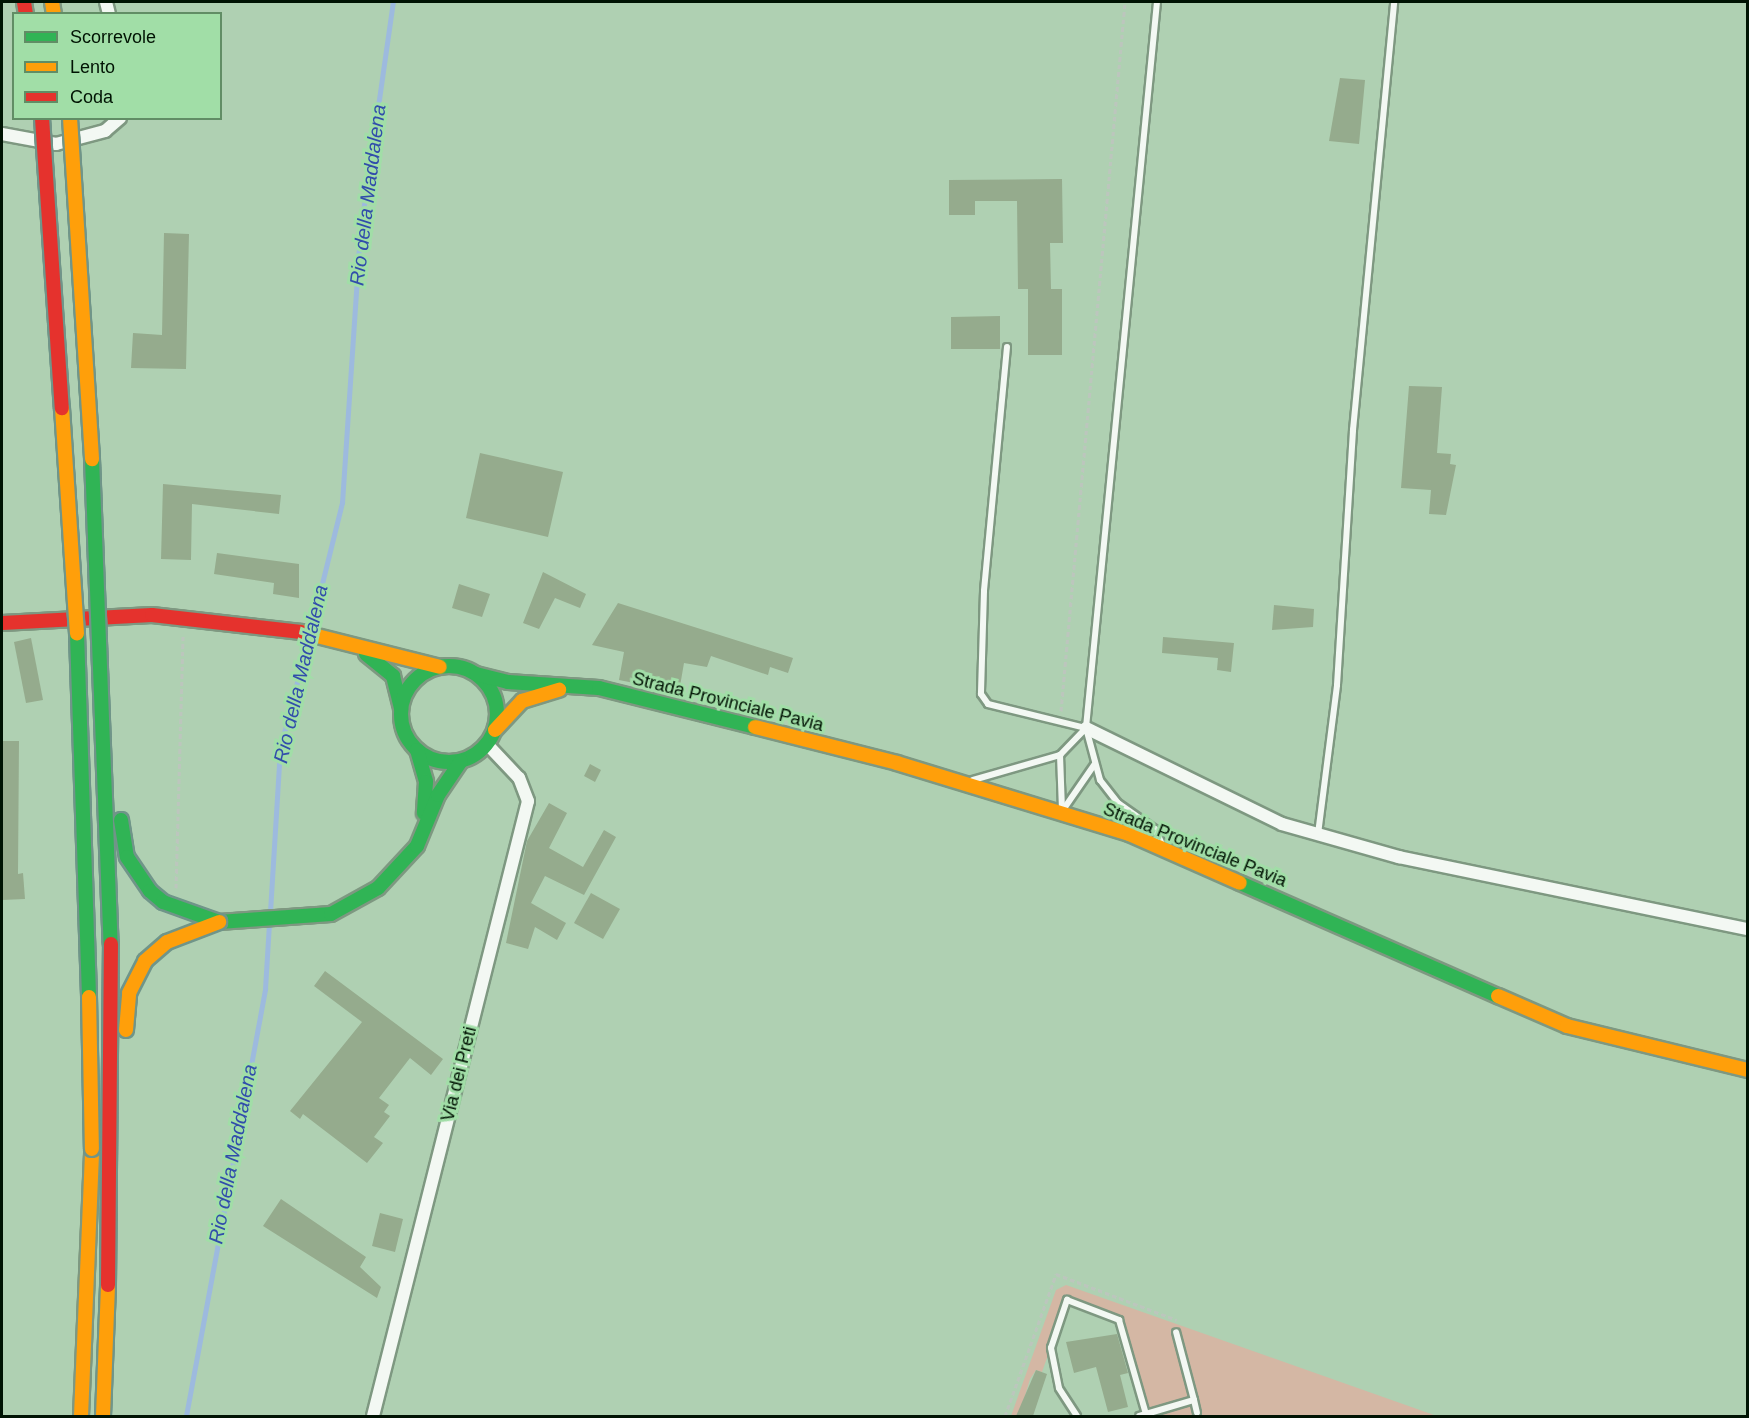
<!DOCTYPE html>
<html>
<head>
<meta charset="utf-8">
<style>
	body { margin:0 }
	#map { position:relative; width:1749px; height:1418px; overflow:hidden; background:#afd0b2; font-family:Arial,sans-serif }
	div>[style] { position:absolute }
	.green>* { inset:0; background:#d4b7a4 }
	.stream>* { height:4.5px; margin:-2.25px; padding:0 2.25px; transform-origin:2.25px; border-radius:2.25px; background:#9dbade }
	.building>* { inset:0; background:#95ab8d }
	.path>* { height:3px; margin-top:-1.5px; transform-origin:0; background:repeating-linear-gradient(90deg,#bcc6bd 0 4.5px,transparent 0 7.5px) }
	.roads { filter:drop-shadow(2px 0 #7e9881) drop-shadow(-2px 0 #7e9881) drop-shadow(0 2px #7e9881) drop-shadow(0 -2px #7e9881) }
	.lane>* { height:6px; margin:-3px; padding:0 3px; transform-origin:3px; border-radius:3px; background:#f3f8f3 }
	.street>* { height:12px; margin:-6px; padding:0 6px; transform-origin:6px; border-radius:6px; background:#f3f8f3 }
	.fast>* { height:14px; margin:-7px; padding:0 7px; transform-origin:7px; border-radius:7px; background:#30b455 }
	.fast>.ring { margin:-7px; padding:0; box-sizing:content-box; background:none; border:14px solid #30b455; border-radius:50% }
	.slow>* { height:14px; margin:-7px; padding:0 7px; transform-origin:7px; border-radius:7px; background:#ff9f0a }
	.jam>* { height:14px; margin:-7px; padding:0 7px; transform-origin:7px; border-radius:7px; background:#e5322d }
	.bridges { filter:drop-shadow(2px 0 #709589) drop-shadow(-2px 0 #709589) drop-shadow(0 2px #709589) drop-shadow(0 -2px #709589) }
	.fast-bridge>* { height:14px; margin:-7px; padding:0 7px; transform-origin:7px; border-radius:7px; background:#30b455 }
	.slow-bridge>* { height:14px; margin:-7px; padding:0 7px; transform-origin:7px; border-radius:7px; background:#ff9f0a }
	.jam-bridge>* { height:14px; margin:-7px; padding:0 7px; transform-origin:7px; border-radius:7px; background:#e5322d }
	span { translate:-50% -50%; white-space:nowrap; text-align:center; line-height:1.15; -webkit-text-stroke:6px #a1dea7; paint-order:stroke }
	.street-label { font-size:18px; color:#001303 }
	.water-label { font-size:20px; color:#314dab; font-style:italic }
	.frame { position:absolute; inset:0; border:3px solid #001303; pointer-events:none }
	.legend { position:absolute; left:12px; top:12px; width:210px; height:108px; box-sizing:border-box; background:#a1dea7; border:2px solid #618d65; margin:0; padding:8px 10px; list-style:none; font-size:18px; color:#001303 }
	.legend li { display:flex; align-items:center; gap:12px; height:30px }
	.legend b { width:30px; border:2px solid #618d65 }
</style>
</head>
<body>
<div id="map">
	<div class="green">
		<div style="clip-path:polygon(1066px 1285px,1434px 1415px,1436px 1416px,1139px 1416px,1146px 1415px,1119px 1320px,1067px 1301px,1042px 1372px,1036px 1370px,1030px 1379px,1019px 1416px,1011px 1416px,1056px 1290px)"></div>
	</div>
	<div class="stream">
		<div style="left:311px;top:628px;width:129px;rotate:-76.1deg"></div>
		<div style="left:342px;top:503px;width:271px;rotate:-86.2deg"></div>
		<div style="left:360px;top:233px;width:233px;rotate:-81.9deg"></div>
		<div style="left:270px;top:912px;width:163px;rotate:-86.5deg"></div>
		<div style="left:280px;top:749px;width:114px;rotate:-75.7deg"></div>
		<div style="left:186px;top:1416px;width:434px;rotate:-79.5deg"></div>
		<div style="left:265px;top:989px;width:66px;rotate:-86.5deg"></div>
	</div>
	<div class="building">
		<div style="clip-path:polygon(1340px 78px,1365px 80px,1359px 144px,1329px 141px)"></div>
		<div style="clip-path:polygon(1062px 179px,1063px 243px,1050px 243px,1051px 289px,1062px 289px,1062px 355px,1028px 355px,1028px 289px,1018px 289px,1017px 201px,975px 201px,975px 215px,949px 215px,949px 180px)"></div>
		<div style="clip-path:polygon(164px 233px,189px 234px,186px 369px,131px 368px,133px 333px,162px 335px)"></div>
		<div style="clip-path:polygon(1000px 316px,1000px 349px,951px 349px,951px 317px)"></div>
		<div style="clip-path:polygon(1409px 386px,1442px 387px,1437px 453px,1451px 454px,1450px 464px,1456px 465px,1446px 515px,1429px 514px,1431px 490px,1401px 488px)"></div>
		<div style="clip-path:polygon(480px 453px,563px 472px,548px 537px,466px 518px)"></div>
		<div style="clip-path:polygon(163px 484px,281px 495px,279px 514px,192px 504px,191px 560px,161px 559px)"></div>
		<div style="clip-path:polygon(217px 553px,299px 564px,299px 598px,273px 594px,274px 583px,214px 574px)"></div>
		<div style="clip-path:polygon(543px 572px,586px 594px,580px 608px,555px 598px,539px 629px,523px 623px)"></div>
		<div style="clip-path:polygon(459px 584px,490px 594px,482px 617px,452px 608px)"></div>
		<div style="clip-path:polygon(618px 603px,793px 658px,788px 673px,770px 667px,768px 675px,711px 656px,707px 667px,684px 663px,679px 692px,619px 680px,624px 652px,592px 645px)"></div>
		<div style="clip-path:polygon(1274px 605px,1314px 609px,1313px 627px,1272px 630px)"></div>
		<div style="clip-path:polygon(1163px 637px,1234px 643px,1231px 672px,1217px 670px,1218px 658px,1162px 653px)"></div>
		<div style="clip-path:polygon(31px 638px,43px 700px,26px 703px,14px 642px)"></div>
		<div style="clip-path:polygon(2px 741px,19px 741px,18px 874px,23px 873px,25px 899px,2px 900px)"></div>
		<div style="clip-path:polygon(590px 764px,601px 770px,595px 782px,584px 776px)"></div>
		<div style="clip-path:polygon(549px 803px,567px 813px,549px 848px,583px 867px,604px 830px,616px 837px,584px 895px,545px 876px,531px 903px,566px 923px,557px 940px,535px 927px,528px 949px,506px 943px,527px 841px)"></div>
		<div style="clip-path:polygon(591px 893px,620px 909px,603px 939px,574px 923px)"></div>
		<div style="clip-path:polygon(325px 971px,443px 1059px,431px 1075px,410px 1058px,379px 1098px,389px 1105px,384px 1112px,390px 1116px,374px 1137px,383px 1143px,367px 1163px,303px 1114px,300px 1119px,290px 1111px,362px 1022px,314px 986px)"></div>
		<div style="clip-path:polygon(281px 1199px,366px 1257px,360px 1267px,381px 1287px,377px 1298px,263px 1226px)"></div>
		<div style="clip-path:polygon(380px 1213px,403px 1219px,395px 1252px,372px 1246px)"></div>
		<div style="clip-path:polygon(1117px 1334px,1128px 1373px,1120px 1375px,1128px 1407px,1108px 1412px,1096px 1367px,1074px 1373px,1066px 1342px)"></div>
		<div style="clip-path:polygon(1036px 1370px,1047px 1374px,1033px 1416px,1016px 1416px)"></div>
	</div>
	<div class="path">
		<div style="left:1061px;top:711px;width:712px;rotate:-84.84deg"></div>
		<div style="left:176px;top:888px;width:254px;rotate:-88.4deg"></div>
		<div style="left:1005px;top:1416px;width:151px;rotate:-70.2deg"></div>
		<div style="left:1056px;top:1274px;width:129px;rotate:20.8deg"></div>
	</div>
	<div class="roads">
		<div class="lane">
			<div style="left:1157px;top:2px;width:729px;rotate:95.59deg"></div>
			<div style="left:1086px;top:728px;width:54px;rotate:74.9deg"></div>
			<div style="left:1100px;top:780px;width:29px;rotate:52deg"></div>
			<div style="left:1118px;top:803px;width:45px;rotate:35.1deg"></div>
			<div style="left:1155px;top:829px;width:14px;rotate:65deg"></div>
			<div style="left:1007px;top:347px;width:245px;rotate:95.4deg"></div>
			<div style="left:984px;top:591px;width:103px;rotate:91.7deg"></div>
			<div style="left:981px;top:694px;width:12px;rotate:55deg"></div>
			<div style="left:988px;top:704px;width:101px;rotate:13.8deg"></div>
			<div style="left:1060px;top:755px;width:54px;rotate:87.9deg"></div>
			<div style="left:973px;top:780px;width:91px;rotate:-16deg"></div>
			<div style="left:1060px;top:755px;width:37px;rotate:-46deg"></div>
			<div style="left:1063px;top:810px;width:55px;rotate:-55.4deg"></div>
			<div style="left:1318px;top:834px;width:150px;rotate:-82.7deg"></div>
			<div style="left:1337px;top:685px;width:256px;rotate:-86.4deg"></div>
			<div style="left:1353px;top:430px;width:430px;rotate:-84.5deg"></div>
			<div style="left:1194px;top:1400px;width:13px;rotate:77deg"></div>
			<div style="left:1146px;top:1414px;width:50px;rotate:-16.3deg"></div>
			<div style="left:1194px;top:1400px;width:70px;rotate:-104.8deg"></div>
			<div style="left:1077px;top:1416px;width:33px;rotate:-123deg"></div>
			<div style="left:1059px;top:1388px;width:41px;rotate:-101.3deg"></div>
			<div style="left:1051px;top:1348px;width:51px;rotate:-71.6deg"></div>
			<div style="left:1067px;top:1300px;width:56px;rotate:21deg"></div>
			<div style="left:1119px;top:1320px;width:98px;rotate:74deg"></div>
			<div style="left:1146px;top:1414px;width:7px;rotate:164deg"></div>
		</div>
		<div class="street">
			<div style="left:106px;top:2px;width:12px;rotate:76deg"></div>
			<div style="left:2px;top:134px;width:55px;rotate:10.5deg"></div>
			<div style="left:56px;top:144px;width:51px;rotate:-14.9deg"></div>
			<div style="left:105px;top:131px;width:20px;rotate:-41deg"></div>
			<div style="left:1086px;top:728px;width:218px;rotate:26.1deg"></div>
			<div style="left:1282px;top:824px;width:122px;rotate:15.8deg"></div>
			<div style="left:1399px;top:857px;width:356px;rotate:11.7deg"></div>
			<div style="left:373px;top:1416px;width:634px;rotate:-75.85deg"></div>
			<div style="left:528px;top:801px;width:25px;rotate:-111deg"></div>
			<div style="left:519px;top:778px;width:47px;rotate:-133.3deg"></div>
		</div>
		<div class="fast">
			<div style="left:366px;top:654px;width:35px;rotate:39deg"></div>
			<div style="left:393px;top:676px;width:34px;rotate:76deg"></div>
			<div class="ring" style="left:401px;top:666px;width:82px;height:82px"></div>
			<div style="left:476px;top:674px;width:33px;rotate:14deg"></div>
			<div style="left:508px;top:682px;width:91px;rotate:3.8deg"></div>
			<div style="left:599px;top:688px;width:161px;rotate:14deg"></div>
			<div style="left:417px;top:750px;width:33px;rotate:74deg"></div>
			<div style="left:426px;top:782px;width:31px;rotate:94deg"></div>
			<div style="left:1240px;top:883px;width:282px;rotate:23.7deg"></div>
			<div style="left:219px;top:922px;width:112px;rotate:-4.1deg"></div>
			<div style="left:331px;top:914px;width:54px;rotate:-29deg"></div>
			<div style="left:378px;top:888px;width:57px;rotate:-47.1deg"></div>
			<div style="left:417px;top:846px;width:55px;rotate:-67.6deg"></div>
			<div style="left:438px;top:795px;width:41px;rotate:-55.9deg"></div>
		</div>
		<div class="slow">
			<div style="left:52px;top:2px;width:12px;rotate:81deg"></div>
			<div style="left:301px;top:632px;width:143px;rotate:14.1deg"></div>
			<div style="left:755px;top:727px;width:146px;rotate:14.2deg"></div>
			<div style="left:897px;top:763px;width:243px;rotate:17deg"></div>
			<div style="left:1129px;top:834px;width:121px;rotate:23.8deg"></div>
			<div style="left:495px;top:730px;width:40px;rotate:-47deg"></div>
			<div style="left:522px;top:701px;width:39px;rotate:-17deg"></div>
			<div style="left:1498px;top:996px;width:75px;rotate:23.5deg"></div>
			<div style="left:1567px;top:1026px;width:186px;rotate:13.7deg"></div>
			<div style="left:81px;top:1416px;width:267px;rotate:-87.6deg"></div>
		</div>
		<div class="jam">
			<div style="left:24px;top:2px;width:12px;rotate:81deg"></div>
			<div style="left:2px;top:623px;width:150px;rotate:-3.1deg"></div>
			<div style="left:152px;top:615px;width:150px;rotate:6.5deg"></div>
		</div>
	</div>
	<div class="bridges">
		<div class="fast-bridge">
			<div style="left:92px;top:459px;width:485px;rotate:87.8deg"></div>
			<div style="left:77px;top:634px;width:363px;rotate:88.1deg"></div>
			<div style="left:121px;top:820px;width:37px;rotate:81deg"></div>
			<div style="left:127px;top:857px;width:41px;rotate:55.9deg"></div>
			<div style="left:150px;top:891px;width:17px;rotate:40deg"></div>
			<div style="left:163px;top:902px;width:59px;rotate:19.7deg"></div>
		</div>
		<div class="slow-bridge">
			<div style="left:70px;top:118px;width:342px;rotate:86.3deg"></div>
			<div style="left:62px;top:408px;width:226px;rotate:86.2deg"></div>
			<div style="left:89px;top:997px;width:152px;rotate:88.9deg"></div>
			<div style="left:126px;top:1030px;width:37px;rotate:-85deg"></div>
			<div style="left:129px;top:993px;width:36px;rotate:-63deg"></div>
			<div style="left:145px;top:961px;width:29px;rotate:-41deg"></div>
			<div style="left:167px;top:942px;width:56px;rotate:-21deg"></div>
			<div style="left:103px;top:1416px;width:131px;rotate:-87.8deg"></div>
		</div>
		<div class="jam-bridge">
			<div style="left:42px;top:118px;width:291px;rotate:86.1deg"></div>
			<div style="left:108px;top:1285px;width:341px;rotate:-89.5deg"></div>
		</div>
	</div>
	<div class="street-label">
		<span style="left:728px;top:702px;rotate:14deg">Strada Provinciale Pavia</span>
		<span style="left:1195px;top:845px;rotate:22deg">Strada Provinciale Pavia</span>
		<span style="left:459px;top:1074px;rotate:-76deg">Via dei Preti</span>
	</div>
	<div class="water-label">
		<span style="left:368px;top:195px;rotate:-83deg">Rio della Maddalena</span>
		<span style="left:301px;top:674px;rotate:-77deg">Rio della Maddalena</span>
		<span style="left:233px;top:1154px;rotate:-79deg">Rio della Maddalena</span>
	</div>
	<div class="frame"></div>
	<ul class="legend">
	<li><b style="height:8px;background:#30b455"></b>Scorrevole</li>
	<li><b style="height:8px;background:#ff9f0a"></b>Lento</li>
	<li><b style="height:8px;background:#e5322d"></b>Coda</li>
	</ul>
</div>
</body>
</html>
